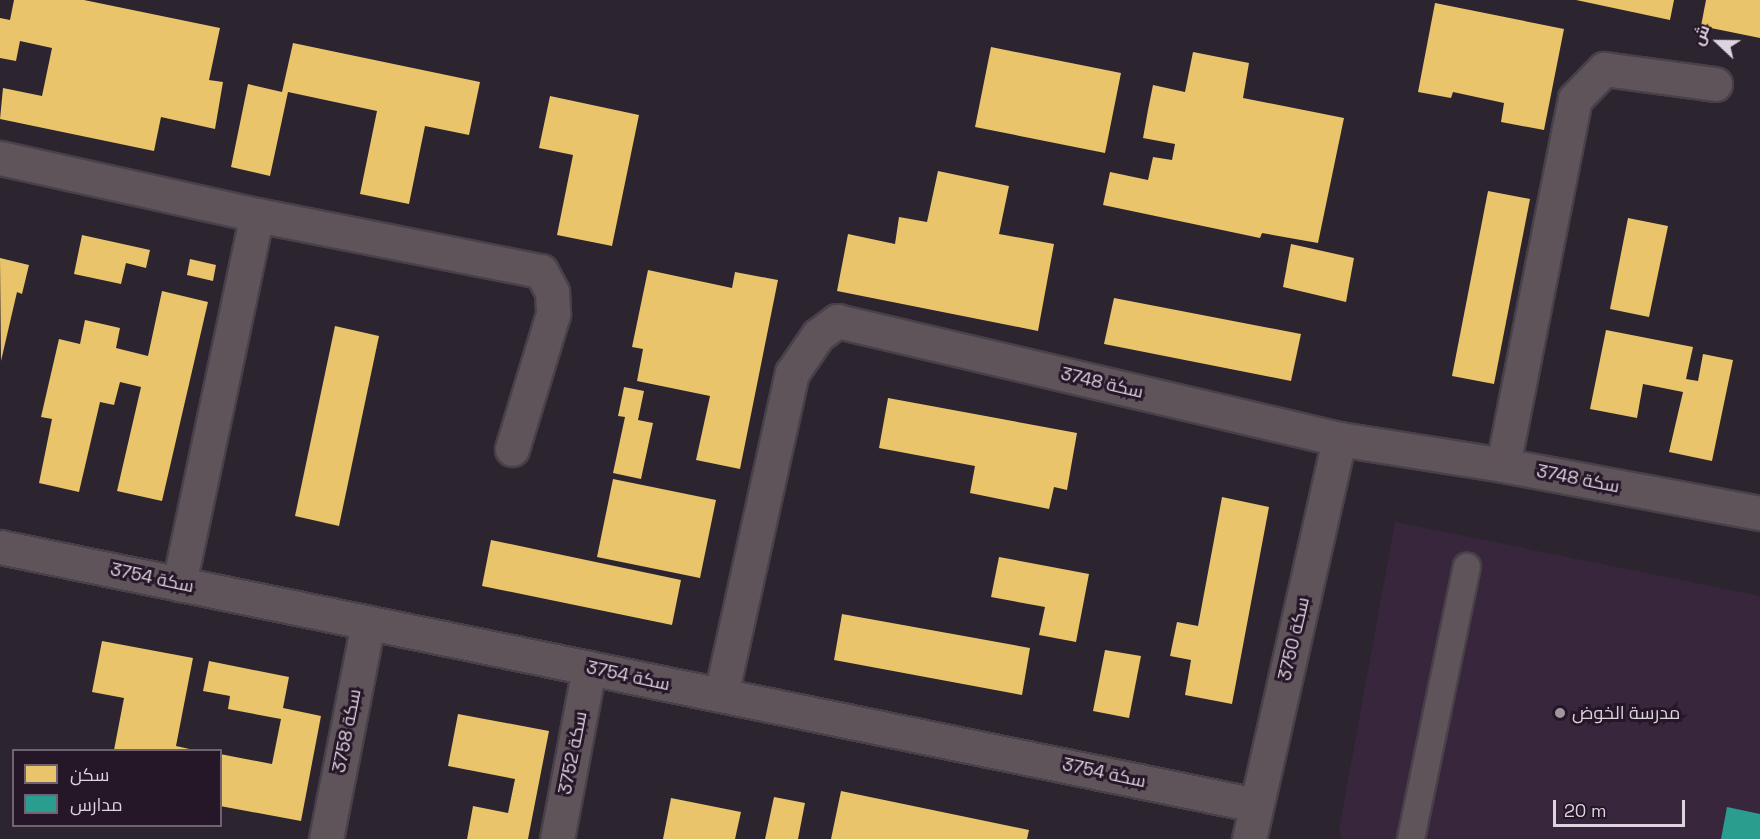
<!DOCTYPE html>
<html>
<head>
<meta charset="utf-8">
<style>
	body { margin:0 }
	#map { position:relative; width:1760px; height:839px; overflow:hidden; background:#2c242e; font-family:"Space Grotesk",Cairo,sans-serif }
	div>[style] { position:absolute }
	.built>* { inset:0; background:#38273c }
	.homes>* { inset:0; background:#e9c46a }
	.schools>* { inset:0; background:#2a9d8f }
	.roads { filter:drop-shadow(2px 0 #48414a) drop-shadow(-2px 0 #48414a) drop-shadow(0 2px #48414a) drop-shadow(0 -2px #48414a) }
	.service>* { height:26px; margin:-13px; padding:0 13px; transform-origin:13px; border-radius:13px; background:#60545b }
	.minor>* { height:33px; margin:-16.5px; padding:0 16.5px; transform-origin:16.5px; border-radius:16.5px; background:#60545b }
	.dots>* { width:16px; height:16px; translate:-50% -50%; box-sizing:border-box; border:3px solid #251728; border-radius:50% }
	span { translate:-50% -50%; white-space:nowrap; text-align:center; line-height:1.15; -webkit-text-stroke:6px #251728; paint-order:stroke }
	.street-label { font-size:18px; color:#ded4e0 }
	.poi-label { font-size:18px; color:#ded4e0 }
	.left { translate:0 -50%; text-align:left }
	.legend { position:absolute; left:12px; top:749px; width:210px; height:78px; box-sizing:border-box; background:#251728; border:2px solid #6f6372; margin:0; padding:8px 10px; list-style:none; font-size:18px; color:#ded4e0 }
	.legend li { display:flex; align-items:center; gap:12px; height:30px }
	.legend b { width:30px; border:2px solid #6f6372 }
	.north { position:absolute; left:1688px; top:12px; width:60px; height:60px; -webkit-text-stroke:4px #251728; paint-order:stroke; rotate:292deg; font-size:16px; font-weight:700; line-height:24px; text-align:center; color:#ded4e0 }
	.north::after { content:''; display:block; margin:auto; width:21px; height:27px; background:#ded4e0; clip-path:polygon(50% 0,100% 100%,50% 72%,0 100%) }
	.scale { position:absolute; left:1553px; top:800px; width:132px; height:27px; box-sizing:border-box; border:3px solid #ded4e0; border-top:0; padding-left:8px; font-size:18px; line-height:21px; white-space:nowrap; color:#ded4e0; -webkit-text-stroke:4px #251728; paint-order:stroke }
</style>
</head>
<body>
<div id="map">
	<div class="built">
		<div style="clip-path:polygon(1395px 522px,1760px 596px,1760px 839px,1342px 839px,1339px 830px)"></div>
	</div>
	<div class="homes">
		<div style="clip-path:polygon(14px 0,84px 0,220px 28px,209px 80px,223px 82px,215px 129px,161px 117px,154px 151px,0 119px,3px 88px,42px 96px,52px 48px,20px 41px,16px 61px,0 58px,0 18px,10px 20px)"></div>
		<div style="clip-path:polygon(1576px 0,1674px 0,1670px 20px)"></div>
		<div style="clip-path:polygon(1706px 0,1760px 0,1760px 38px,1701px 26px)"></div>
		<div style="clip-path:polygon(1435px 3px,1564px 29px,1544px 130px,1501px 122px,1504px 103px,1453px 92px,1451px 98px,1418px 92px)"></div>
		<div style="clip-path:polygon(293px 43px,480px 82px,469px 135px,425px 126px,409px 204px,360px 194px,377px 111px,288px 92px,270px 176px,231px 167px,248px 84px,282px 92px)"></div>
		<div style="clip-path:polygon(991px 47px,1121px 73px,1105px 153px,975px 127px)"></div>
		<div style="clip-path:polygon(1193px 52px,1249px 63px,1243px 98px,1344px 118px,1318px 243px,1262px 233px,1260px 238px,1103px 205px,1110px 172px,1148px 180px,1153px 157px,1172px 160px,1175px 144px,1143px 138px,1148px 110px,1153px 85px,1185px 92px)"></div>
		<div style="clip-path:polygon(550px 96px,639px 115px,612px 246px,557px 235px,573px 155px,539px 148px)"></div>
		<div style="clip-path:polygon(938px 171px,1009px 186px,999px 234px,1054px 244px,1038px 331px,837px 291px,848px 234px,895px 244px,899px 217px,927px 222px)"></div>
		<div style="clip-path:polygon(1488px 191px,1530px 199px,1494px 384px,1452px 376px)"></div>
		<div style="clip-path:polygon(1628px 218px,1668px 226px,1649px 317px,1610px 309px)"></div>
		<div style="clip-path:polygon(82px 235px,150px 250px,146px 268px,126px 263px,121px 284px,74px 274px)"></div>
		<div style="clip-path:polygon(1291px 244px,1354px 258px,1346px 302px,1283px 287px)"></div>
		<div style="clip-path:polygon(0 258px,29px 265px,22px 294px,17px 292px,1px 361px)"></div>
		<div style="clip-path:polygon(190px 259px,216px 265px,213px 281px,187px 275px)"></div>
		<div style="clip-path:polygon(648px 270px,732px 288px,735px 272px,778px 280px,740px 469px,696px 460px,710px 396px,637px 381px,643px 349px,632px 347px)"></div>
		<div style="clip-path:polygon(162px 291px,208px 302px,162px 501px,117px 491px,141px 387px,120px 382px,114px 405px,100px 402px,79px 492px,39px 483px,52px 419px,41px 417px,59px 339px,80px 344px,85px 320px,120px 328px,116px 348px,148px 356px)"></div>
		<div style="clip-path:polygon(1114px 298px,1301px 334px,1291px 381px,1104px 344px)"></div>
		<div style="clip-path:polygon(335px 326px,379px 336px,339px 526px,295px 516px)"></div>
		<div style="clip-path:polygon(1606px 330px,1693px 347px,1686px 379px,1698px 381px,1703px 354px,1733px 360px,1712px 461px,1669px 452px,1683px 392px,1643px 384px,1637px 418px,1590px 409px)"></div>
		<div style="clip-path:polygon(624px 387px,644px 391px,638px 420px,653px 423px,641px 479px,613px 473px,625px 417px,618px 416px)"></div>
		<div style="clip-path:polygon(888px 398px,1077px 433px,1067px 490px,1054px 487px,1049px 509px,970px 493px,975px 466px,879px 448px)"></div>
		<div style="clip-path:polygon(613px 479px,716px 500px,700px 578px,597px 557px)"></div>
		<div style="clip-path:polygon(1222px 497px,1269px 507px,1232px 704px,1185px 695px,1191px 660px,1170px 656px,1177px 622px,1198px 626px)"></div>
		<div style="clip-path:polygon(491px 540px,681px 580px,672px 625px,482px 586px)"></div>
		<div style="clip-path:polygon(999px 557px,1089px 574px,1076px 642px,1039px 635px,1045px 607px,991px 597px)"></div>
		<div style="clip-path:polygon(842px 614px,1030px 648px,1022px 695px,834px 660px)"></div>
		<div style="clip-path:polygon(102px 641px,193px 658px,176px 746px,194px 750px,114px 750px,124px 698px,92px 692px)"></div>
		<div style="clip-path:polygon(1105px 650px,1141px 656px,1129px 718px,1093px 711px)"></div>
		<div style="clip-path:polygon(209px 661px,289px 677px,283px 708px,321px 716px,301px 821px,220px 806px,220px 754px,272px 764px,281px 719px,228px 709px,230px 696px,203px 691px)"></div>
		<div style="clip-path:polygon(458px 714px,549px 731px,528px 839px,467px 839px,473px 806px,508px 813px,515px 779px,448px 766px)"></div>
		<div style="clip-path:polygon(841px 791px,1029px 830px,1027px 839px,831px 839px)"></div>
		<div style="clip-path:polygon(774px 797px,805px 803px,798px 839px,765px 839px)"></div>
		<div style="clip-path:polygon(671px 798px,741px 812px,735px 839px,663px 839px)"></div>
	</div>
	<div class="schools">
		<div style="clip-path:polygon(1727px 807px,1760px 814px,1760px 839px,1721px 839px)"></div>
	</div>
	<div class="roads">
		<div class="service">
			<div style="left:1411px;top:839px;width:278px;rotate:-78.4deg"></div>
		</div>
		<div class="minor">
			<div style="left:0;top:158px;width:263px;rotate:12.5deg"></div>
			<div style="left:257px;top:215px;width:289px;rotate:11.2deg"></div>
			<div style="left:541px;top:271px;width:24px;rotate:62deg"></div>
			<div style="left:552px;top:292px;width:22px;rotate:87deg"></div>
			<div style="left:553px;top:314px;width:141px;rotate:106.9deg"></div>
			<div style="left:1503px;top:465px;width:373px;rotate:-78.9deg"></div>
			<div style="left:1575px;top:99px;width:42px;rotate:-46deg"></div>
			<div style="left:1604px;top:69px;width:112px;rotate:7.7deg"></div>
			<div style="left:0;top:547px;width:1282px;rotate:11.61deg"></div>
			<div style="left:179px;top:584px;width:377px;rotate:-78.1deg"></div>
			<div style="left:721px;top:695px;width:330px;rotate:-77.6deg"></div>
			<div style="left:792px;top:373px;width:46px;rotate:-55.6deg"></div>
			<div style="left:818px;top:335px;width:24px;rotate:-36deg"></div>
			<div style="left:837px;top:321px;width:516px;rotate:13.23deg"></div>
			<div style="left:1339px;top:439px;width:166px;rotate:9deg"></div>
			<div style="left:1503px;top:465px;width:261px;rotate:10.6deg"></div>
			<div style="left:326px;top:839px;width:220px;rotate:-79deg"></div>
			<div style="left:557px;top:839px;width:174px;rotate:-79.4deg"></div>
			<div style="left:1249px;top:839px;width:410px;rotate:-77.3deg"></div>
		</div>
	</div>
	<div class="dots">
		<div style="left:1560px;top:713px;background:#a096a2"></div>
	</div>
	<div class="street-label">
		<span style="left:1102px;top:383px;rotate:13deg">سكة 3748</span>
		<span style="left:1578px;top:479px;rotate:11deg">سكة 3748</span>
		<span style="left:152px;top:578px;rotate:12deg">سكة 3754</span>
		<span style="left:1294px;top:639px;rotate:-77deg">سكة 3750</span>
		<span style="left:628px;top:676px;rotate:12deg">سكة 3754</span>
		<span style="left:347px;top:731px;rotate:-79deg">سكة 3758</span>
		<span style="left:573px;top:753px;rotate:-79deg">سكة 3752</span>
		<span style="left:1104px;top:773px;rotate:12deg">سكة 3754</span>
	</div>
	<div class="poi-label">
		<span class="left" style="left:1572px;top:713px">مدرسة الخوض</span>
	</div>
	<ul class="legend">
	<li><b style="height:16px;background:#e9c46a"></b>سكن</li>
	<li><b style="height:16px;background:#2a9d8f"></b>مدارس</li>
	</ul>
	<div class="north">ش</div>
	<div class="scale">20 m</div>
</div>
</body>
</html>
